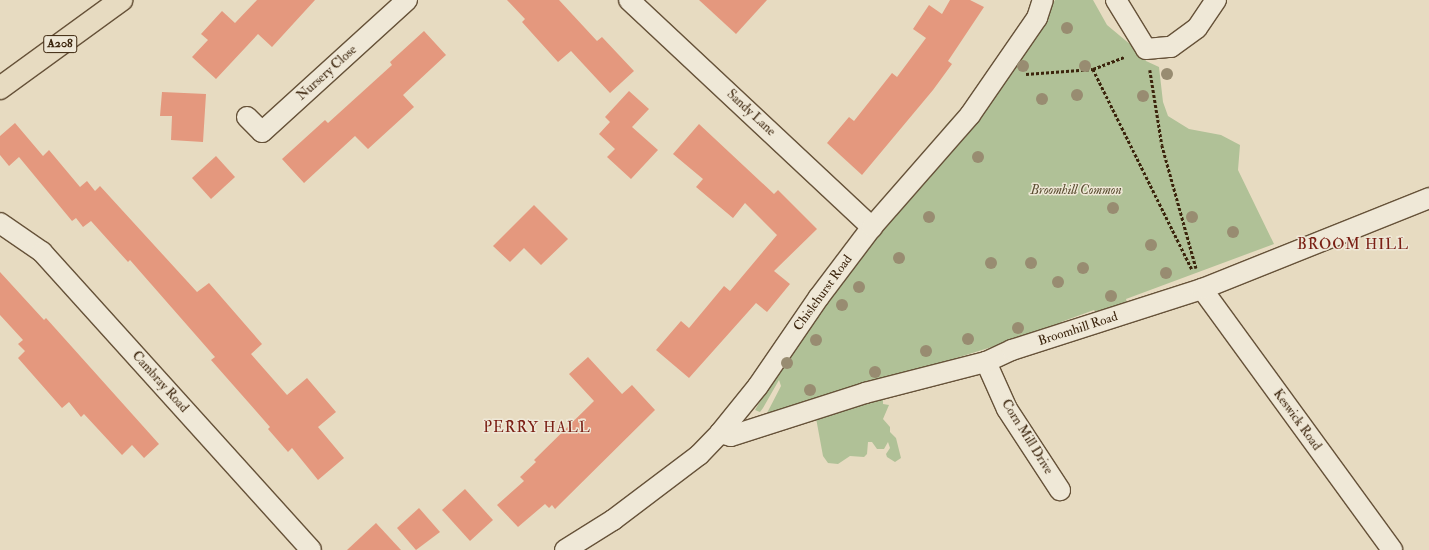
<!DOCTYPE html>
<html>
<head>
<meta charset="utf-8">
<style>
	body { margin:0 }
	#map { position:relative; width:1429px; height:550px; overflow:hidden; background:#e7dbc1; font-family:"IM FELL Double Pica",serif }
	div>[style] { position:absolute }
	.green>* { inset:0; background:#b0c197 }
	.building>* { inset:0; background:#e4987e }
	.path>* { height:2.5px; margin-top:-1.25px; transform-origin:0; background:repeating-linear-gradient(90deg,#3b240c 0 3px,transparent 0 5px) }
	.roads { filter:drop-shadow(1px 0 #665239) drop-shadow(-1px 0 #665239) drop-shadow(0 1px #665239) drop-shadow(0 -1px #665239) }
	.minor>* { height:20px; margin:-10px; padding:0 10px; transform-origin:10px; border-radius:10px; background:#efe8d7 }
	.primary>* { height:22px; margin:-11px; padding:0 11px; transform-origin:11px; border-radius:11px; background:#e7dbc1 }
	.trees>* { width:12px; height:12px; margin:-6px; border-radius:50%; background:#988c71 }
	span { translate:-50% -50%; white-space:nowrap; text-align:center; line-height:1.15; -webkit-text-stroke:3px #efe8d7; paint-order:stroke }
	.shield-label span { padding:1px 3px; background:#efe8d7; border:1px solid; border-radius:3px; -webkit-text-stroke-width:0 }
	.shield-label { font-size:12px; color:#3b240c; font-weight:700 }
	.street-label { font-size:13px; color:#3b240c }
	.park-label { font-size:13px; color:#584b2f; font-style:italic }
	.quarter-label { font-size:15px; color:#7a1f14; letter-spacing:1px }
</style>
</head>
<body>
<div id="map">
	<div class="green">
		<div style="clip-path:polygon(1055px 0,1093px 0,1107px 25px,1143px 55px,1146px 61px,1159px 67px,1163px 102px,1168px 116px,1189px 129px,1221px 135px,1240px 145px,1238px 170px,1274px 244px,1126px 299px,1127px 303px,1097px 314px,1094px 310px,1061px 322px,1059px 326px,950px 360px,951px 362px,858px 386px,867px 403px,883px 397px,883px 404px,889px 405px,883px 419px,890px 427px,890px 432px,896px 438px,901px 458px,895px 462px,887px 457px,886px 454px,890px 448px,888px 442px,884px 449px,877px 449px,872px 442px,868px 442px,867px 454px,864px 457px,850px 456px,838px 464px,828px 463px,823px 456px,816px 418px,766px 415px,781px 386px,779px 380px,763px 408px,760px 412px,755px 410px,777px 372px,775px 343px,816px 313px,821px 314px,853px 256px,895px 193px,893px 187px,907px 184px,934px 144px,932px 141px,941px 139px,945px 126px,1042px 23px)"></div>
	</div>
	<div class="building">
		<div style="clip-path:polygon(257px 0,315px 0,272px 47px,258px 34px,216px 79px,192px 57px,208px 40px,201px 34px,222px 11px,235px 23px)"></div>
		<div style="clip-path:polygon(507px 0,559px 0,597px 41px,602px 37px,634px 71px,610px 93px,571px 51px,558px 62px,522px 22px,525px 19px)"></div>
		<div style="clip-path:polygon(699px 0,767px 0,736px 34px)"></div>
		<div style="clip-path:polygon(950px 0,970px 0,984px 7px,948px 61px,952px 64px,933px 90px,862px 175px,827px 143px,849px 117px,854px 121px,892px 73px,897px 77px,926px 38px,913px 29px,929px 5px,942px 14px)"></div>
		<div style="clip-path:polygon(424px 31px,446px 55px,403px 95px,414px 107px,368px 149px,355px 136px,304px 183px,282px 159px,325px 120px,328px 123px,392px 65px,390px 62px)"></div>
		<div style="clip-path:polygon(629px 91px,649px 109px,632px 127px,658px 150px,631px 179px,607px 157px,615px 149px,599px 134px,610px 122px,605px 117px)"></div>
		<div style="clip-path:polygon(162px 92px,206px 94px,203px 142px,171px 140px,172px 116px,160px 116px)"></div>
		<div style="clip-path:polygon(15px 123px,43px 156px,49px 150px,80px 187px,87px 181px,95px 191px,100px 186px,197px 292px,209px 283px,262px 344px,251px 354px,287px 395px,307px 378px,336px 412px,318px 427px,344px 458px,318px 480px,292px 448px,288px 452px,268px 429px,270px 427px,211px 360px,215px 357px,130px 260px,128px 262px,91px 221px,83px 227px,76px 218px,72px 221px,19px 157px,9px 166px,0 155px,0 136px)"></div>
		<div style="clip-path:polygon(699px 124px,774px 194px,778px 190px,817px 229px,774px 271px,790px 284px,767px 312px,756px 303px,689px 378px,656px 350px,681px 321px,689px 328px,724px 286px,730px 291px,777px 235px,745px 203px,733px 218px,696px 187px,703px 179px,673px 154px)"></div>
		<div style="clip-path:polygon(216px 156px,235px 177px,211px 199px,192px 178px)"></div>
		<div style="clip-path:polygon(534px 205px,568px 239px,541px 265px,524px 248px,510px 262px,493px 246px)"></div>
		<div style="clip-path:polygon(0 272px,44px 320px,46px 318px,159px 444px,144px 458px,132px 445px,122px 455px,84px 414px,81px 417px,69px 402px,62px 408px,18px 358px,25px 351px,18px 344px,23px 340px,0 315px)"></div>
		<div style="clip-path:polygon(588px 357px,622px 394px,632px 385px,655px 410px,555px 509px,552px 505px,549px 508px,545px 504px,518px 527px,497px 505px,524px 481px,520px 477px,536px 462px,534px 460px,594px 401px,569px 374px)"></div>
		<div style="clip-path:polygon(465px 489px,493px 520px,470px 541px,442px 510px)"></div>
		<div style="clip-path:polygon(419px 508px,440px 532px,416px 550px,397px 528px)"></div>
		<div style="clip-path:polygon(376px 523px,401px 550px,347px 550px)"></div>
	</div>
	<div class="path">
		<div style="left:1093px;top:69px;width:223px;rotate:63.7deg"></div>
		<div style="left:1150px;top:70px;width:76px;rotate:80.9deg"></div>
		<div style="left:1162px;top:145px;width:128px;rotate:74.5deg"></div>
		<div style="left:1026px;top:74px;width:67px;rotate:-4.3deg"></div>
		<div style="left:1093px;top:69px;width:33px;rotate:-21deg"></div>
	</div>
	<div class="roads">
		<div class="minor">
			<div style="left:629px;top:0;width:333px;rotate:43.1deg"></div>
			<div style="left:1116px;top:0;width:57px;rotate:58.5deg"></div>
			<div style="left:1146px;top:49px;width:25px;rotate:-5deg"></div>
			<div style="left:1171px;top:47px;width:32px;rotate:-36deg"></div>
			<div style="left:1197px;top:28px;width:34px;rotate:-56deg"></div>
			<div style="left:247px;top:117px;width:21px;rotate:45deg"></div>
			<div style="left:262px;top:132px;width:196px;rotate:-42.3deg"></div>
			<div style="left:0;top:223px;width:51px;rotate:34.6deg"></div>
			<div style="left:42px;top:252px;width:401px;rotate:47.9deg"></div>
			<div style="left:1202px;top:289px;width:323px;rotate:53.9deg"></div>
			<div style="left:986px;top:362px;width:51px;rotate:65.9deg"></div>
			<div style="left:1007px;top:409px;width:97px;rotate:56.8deg"></div>
			<div style="left:720px;top:433px;width:11px;rotate:15deg"></div>
			<div style="left:731px;top:436px;width:141px;rotate:-17.8deg"></div>
			<div style="left:865px;top:393px;width:125px;rotate:-14.4deg"></div>
			<div style="left:986px;top:362px;width:29px;rotate:-25deg"></div>
			<div style="left:1012px;top:350px;width:200px;rotate:-17.8deg"></div>
			<div style="left:1202px;top:289px;width:245px;rotate:-21.8deg"></div>
			<div style="left:565px;top:550px;width:57px;rotate:-32deg"></div>
			<div style="left:613px;top:520px;width:108px;rotate:-37.1deg"></div>
			<div style="left:699px;top:455px;width:30px;rotate:-46deg"></div>
			<div style="left:720px;top:433px;width:60px;rotate:-51deg"></div>
			<div style="left:758px;top:386px;width:108px;rotate:-55.6deg"></div>
			<div style="left:819px;top:297px;width:88px;rotate:-52.9deg"></div>
			<div style="left:872px;top:227px;width:149px;rotate:-48.8deg"></div>
			<div style="left:970px;top:115px;width:118px;rotate:-55.4deg"></div>
			<div style="left:1037px;top:18px;width:19px;rotate:-72deg"></div>
		</div>
		<div class="primary">
			<div style="left:0;top:88px;width:150px;rotate:-36deg"></div>
		</div>
	</div>
	<div class="trees">
		<div style="left:1067px;top:28px"></div>
		<div style="left:1023px;top:66px"></div>
		<div style="left:1085px;top:66px"></div>
		<div style="left:1167px;top:74px"></div>
		<div style="left:1077px;top:95px"></div>
		<div style="left:1143px;top:96px"></div>
		<div style="left:1042px;top:99px"></div>
		<div style="left:978px;top:157px"></div>
		<div style="left:1113px;top:208px"></div>
		<div style="left:929px;top:217px"></div>
		<div style="left:1192px;top:217px"></div>
		<div style="left:1233px;top:232px"></div>
		<div style="left:1151px;top:245px"></div>
		<div style="left:899px;top:258px"></div>
		<div style="left:991px;top:263px"></div>
		<div style="left:1031px;top:263px"></div>
		<div style="left:1083px;top:268px"></div>
		<div style="left:1166px;top:273px"></div>
		<div style="left:1058px;top:282px"></div>
		<div style="left:859px;top:287px"></div>
		<div style="left:1111px;top:296px"></div>
		<div style="left:842px;top:305px"></div>
		<div style="left:1018px;top:328px"></div>
		<div style="left:968px;top:339px"></div>
		<div style="left:816px;top:340px"></div>
		<div style="left:926px;top:351px"></div>
		<div style="left:787px;top:363px"></div>
		<div style="left:875px;top:372px"></div>
		<div style="left:810px;top:390px"></div>
	</div>
	<div class="shield-label">
		<span style="left:60px;top:44px">A208</span>
	</div>
	<div class="street-label">
		<span style="left:327px;top:73px;rotate:-42deg">Nursery Close</span>
		<span style="left:751px;top:113px;rotate:43deg">Sandy Lane</span>
		<span style="left:823px;top:293px;rotate:-54deg">Chislehurst Road</span>
		<span style="left:1078px;top:329px;rotate:-18deg">Broomhill Road</span>
		<span style="left:160px;top:382px;rotate:48deg">Cambray Road</span>
		<span style="left:1297px;top:420px;rotate:54deg">Keswick Road</span>
		<span style="left:1027px;top:437px;rotate:58deg">Corn Mill Drive</span>
	</div>
	<div class="park-label">
		<span style="left:1076px;top:190px">Broomhill Common</span>
	</div>
	<div class="quarter-label">
		<span style="left:1353px;top:245px">BROOM HILL</span>
		<span style="left:537px;top:428px">PERRY HALL</span>
	</div>
</div>
</body>
</html>
